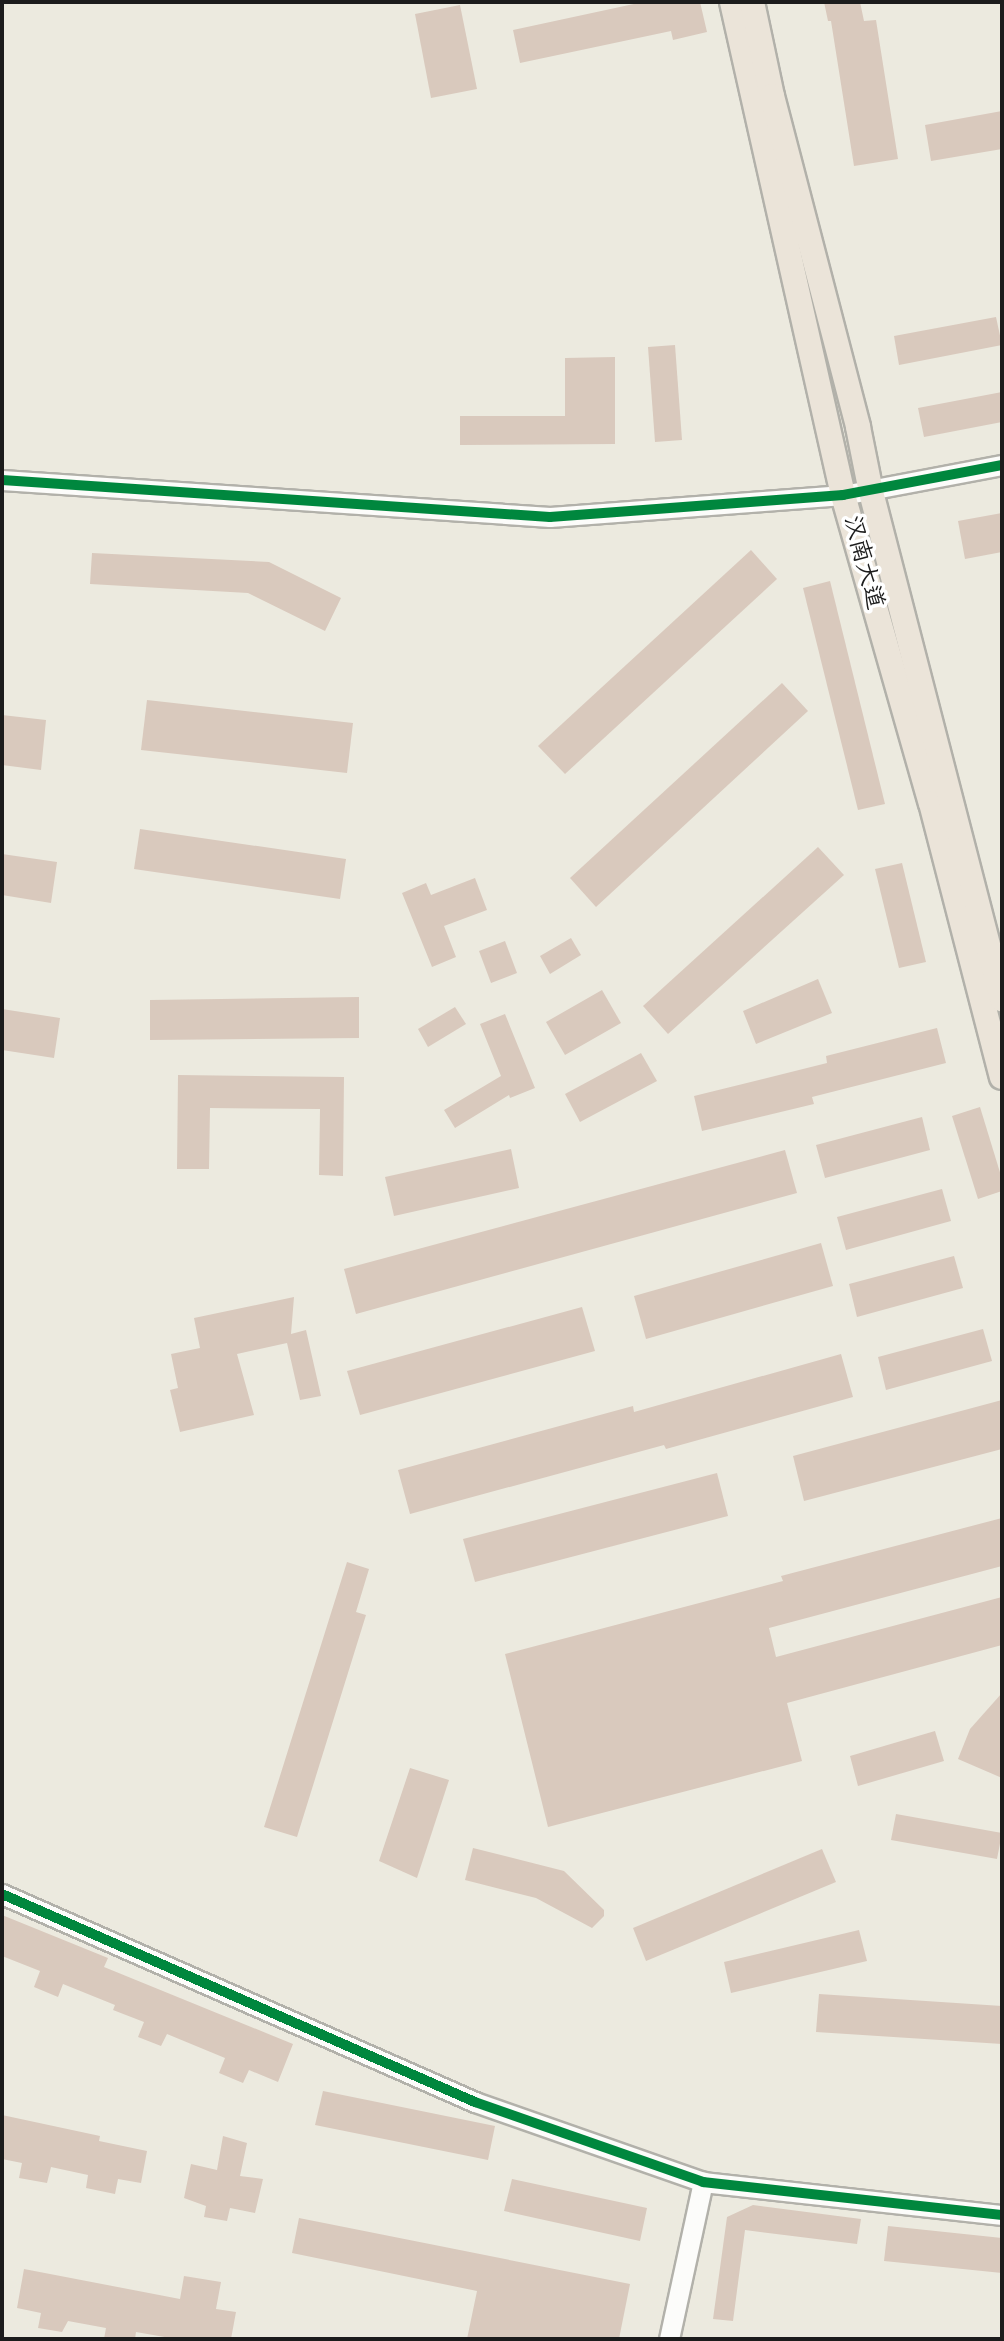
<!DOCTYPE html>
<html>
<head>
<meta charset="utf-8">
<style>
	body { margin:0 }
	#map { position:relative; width:1004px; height:2341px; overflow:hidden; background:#eceadf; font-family:"Gochi Hand","LXGW WenKai TC",sans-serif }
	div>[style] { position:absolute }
	.building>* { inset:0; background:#d9c9bd }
	.roads { filter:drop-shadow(2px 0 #b2b1aa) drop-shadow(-2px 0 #b2b1aa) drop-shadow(0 2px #b2b1aa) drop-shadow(0 -2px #b2b1aa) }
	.tertiary>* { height:19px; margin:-9.5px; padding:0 9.5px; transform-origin:9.5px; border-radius:9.5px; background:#fcfcfa }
	.primary>* { height:24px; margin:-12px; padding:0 12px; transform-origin:12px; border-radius:12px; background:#ebe4d9 }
	.cycleway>* { height:10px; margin:-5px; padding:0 5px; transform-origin:5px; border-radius:5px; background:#00873e }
	span { translate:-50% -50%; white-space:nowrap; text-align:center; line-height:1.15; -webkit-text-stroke:7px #fff; paint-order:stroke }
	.street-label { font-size:24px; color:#1c1c1c }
	.frame { position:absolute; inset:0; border:4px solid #1c1c1c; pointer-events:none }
</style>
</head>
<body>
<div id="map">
	<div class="building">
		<div style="clip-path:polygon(643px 2px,700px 2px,707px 32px,673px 40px,671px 31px,520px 63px,513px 30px)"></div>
		<div style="clip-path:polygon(824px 2px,860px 2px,864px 21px,876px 20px,898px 159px,854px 166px,831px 21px,828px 21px)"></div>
		<div style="clip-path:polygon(460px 5px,477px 89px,431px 98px,415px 14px)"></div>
		<div style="clip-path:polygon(1002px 111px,1002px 149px,931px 161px,925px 125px)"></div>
		<div style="clip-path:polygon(996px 317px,1002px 345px,899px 365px,894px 336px)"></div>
		<div style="clip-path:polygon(675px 345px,682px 440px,655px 442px,648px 347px)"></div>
		<div style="clip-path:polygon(615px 357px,615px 444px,460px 445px,460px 416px,565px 416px,565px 358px)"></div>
		<div style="clip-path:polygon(1002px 392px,1002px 422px,924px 437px,918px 408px)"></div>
		<div style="clip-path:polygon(1002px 513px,1002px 552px,965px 559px,958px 521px)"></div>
		<div style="clip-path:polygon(751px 550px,777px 579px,565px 774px,538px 746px)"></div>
		<div style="clip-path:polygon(92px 553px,269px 562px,341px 598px,325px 631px,248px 593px,90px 584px)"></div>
		<div style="clip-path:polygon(830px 581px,885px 804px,858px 810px,803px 588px)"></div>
		<div style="clip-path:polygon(782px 683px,808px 711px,596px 907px,570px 878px)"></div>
		<div style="clip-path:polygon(147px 700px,353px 723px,347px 773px,141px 750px)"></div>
		<div style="clip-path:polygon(2px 715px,46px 720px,41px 770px,2px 765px)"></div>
		<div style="clip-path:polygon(140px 829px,346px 859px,340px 899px,134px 869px)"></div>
		<div style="clip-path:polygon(818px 847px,844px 875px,668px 1034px,643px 1006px)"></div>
		<div style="clip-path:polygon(2px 854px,57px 862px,51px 903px,2px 895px)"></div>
		<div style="clip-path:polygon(902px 863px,926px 962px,899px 968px,875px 869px)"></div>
		<div style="clip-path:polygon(475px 878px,487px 910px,444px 926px,456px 957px,432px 967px,402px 893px,426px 883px,431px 895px)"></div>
		<div style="clip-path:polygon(571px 938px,581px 955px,550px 974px,540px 956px)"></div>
		<div style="clip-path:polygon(505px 941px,517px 973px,491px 983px,479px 951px)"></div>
		<div style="clip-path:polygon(818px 979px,832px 1013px,756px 1044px,743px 1011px)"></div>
		<div style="clip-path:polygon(602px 990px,621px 1023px,565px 1055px,546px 1022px)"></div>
		<div style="clip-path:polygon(359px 997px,359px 1038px,150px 1040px,150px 1000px)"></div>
		<div style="clip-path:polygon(455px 1007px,466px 1024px,428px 1047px,418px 1029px)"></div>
		<div style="clip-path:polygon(2px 1009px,60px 1018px,54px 1058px,2px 1050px)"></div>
		<div style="clip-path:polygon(505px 1014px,535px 1088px,510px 1098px,509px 1095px,455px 1128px,444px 1110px,501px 1076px,480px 1024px)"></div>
		<div style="clip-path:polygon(937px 1028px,946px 1063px,812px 1097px,814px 1104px,702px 1131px,694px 1096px,827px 1063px,826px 1056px)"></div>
		<div style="clip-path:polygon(641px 1053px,657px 1081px,580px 1122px,565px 1094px)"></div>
		<div style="clip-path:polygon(178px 1075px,344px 1077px,343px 1176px,319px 1175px,320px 1109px,210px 1108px,209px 1169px,177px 1169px)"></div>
		<div style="clip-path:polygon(980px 1107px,1002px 1179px,1002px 1191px,978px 1199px,952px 1116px)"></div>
		<div style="clip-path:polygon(922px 1117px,930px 1150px,825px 1178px,816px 1145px)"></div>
		<div style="clip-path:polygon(511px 1149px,519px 1188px,394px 1216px,385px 1177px)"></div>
		<div style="clip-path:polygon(785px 1150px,797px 1193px,356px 1314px,344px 1269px)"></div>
		<div style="clip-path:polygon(942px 1189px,951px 1221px,846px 1250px,837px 1217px)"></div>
		<div style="clip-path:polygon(821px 1243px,833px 1286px,646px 1339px,634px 1296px)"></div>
		<div style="clip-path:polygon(954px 1256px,963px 1288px,857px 1317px,849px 1284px)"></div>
		<div style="clip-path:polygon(294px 1297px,291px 1334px,306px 1330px,321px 1396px,300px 1400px,287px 1343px,237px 1354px,254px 1415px,180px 1432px,170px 1390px,178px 1388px,171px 1354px,200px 1348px,194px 1318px)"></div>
		<div style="clip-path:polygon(582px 1307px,595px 1351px,360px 1415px,347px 1371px)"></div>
		<div style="clip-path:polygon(983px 1329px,992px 1361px,886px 1390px,878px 1357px)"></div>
		<div style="clip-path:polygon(841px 1354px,853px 1397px,666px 1449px,664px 1445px,410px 1514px,398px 1470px,633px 1406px,634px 1412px)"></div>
		<div style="clip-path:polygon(1002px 1400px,1002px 1449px,804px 1501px,793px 1456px)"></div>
		<div style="clip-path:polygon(717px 1473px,728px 1516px,475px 1582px,463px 1539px)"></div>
		<div style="clip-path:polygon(1002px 1518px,1002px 1566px,769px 1628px,776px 1657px,1002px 1597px,1002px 1645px,787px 1703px,802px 1761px,548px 1827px,505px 1654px,783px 1581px,781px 1576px)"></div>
		<div style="clip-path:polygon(347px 1562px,369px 1569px,356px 1612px,366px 1615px,297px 1837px,264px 1827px)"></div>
		<div style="clip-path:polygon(1002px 1693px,1002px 1778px,958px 1759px,970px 1729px)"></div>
		<div style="clip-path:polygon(935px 1731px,944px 1761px,858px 1786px,850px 1756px)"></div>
		<div style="clip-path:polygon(410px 1768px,449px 1780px,417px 1878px,379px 1861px)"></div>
		<div style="clip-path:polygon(896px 1814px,1002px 1833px,997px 1859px,891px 1840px)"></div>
		<div style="clip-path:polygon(473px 1848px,564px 1871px,604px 1910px,604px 1916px,592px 1928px,536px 1898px,465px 1880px)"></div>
		<div style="clip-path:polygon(822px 1849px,836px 1882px,646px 1961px,633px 1928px)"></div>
		<div style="clip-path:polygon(2px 1915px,108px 1958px,104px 1967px,293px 2044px,278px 2082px,249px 2070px,243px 2083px,219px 2073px,225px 2058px,167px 2034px,161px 2046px,138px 2037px,144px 2022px,113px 2010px,115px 2005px,63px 1984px,58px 1997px,34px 1987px,40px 1971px,2px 1956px)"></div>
		<div style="clip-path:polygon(859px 1930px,867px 1961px,731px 1993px,724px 1962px)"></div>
		<div style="clip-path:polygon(819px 1994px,1002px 2006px,1002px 2044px,816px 2032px)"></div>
		<div style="clip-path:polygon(323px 2091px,495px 2126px,488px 2160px,315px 2125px)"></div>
		<div style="clip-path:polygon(2px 2115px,100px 2136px,99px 2141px,147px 2151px,141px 2183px,118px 2179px,115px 2194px,86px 2188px,88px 2175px,51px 2167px,47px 2183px,19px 2178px,22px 2163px,2px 2159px)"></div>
		<div style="clip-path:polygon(223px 2136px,247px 2143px,240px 2176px,263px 2179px,255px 2213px,230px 2208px,227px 2221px,204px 2217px,206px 2206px,184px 2198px,191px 2164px,217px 2170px)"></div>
		<div style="clip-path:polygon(512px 2179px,647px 2208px,640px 2241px,504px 2211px)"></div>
		<div style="clip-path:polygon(753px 2205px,861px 2219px,857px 2244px,745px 2230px,733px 2321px,713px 2319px,727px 2217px)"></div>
		<div style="clip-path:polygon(299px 2218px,630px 2284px,619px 2339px,467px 2339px,477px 2291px,292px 2253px)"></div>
		<div style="clip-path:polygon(888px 2226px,1002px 2238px,1002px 2273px,884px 2261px)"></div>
		<div style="clip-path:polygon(24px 2269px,180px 2299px,184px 2276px,221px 2282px,216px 2309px,236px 2312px,231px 2339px,176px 2339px,136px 2332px,135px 2339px,104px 2339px,106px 2328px,68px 2321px,62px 2332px,38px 2328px,41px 2313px,17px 2308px)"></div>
	</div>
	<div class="roads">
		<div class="tertiary">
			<div style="left:2px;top:480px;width:549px;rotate:3.86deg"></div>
			<div style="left:550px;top:517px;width:294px;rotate:-4.3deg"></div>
			<div style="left:843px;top:495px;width:162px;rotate:-10.7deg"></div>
			<div style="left:2px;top:1894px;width:517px;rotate:23.74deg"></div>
			<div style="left:475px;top:2102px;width:242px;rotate:19.3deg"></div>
			<div style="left:703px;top:2182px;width:301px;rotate:6.3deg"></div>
			<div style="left:669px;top:2339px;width:161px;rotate:-77.8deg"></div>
		</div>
		<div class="primary">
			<div style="left:732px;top:2px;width:505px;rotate:77.31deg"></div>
			<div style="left:843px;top:495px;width:320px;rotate:74.1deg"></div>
			<div style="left:931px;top:803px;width:283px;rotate:75.5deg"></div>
			<div style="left:752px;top:2px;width:96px;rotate:78deg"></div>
			<div style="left:772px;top:96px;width:342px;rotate:75.4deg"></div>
			<div style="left:858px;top:427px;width:66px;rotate:78.7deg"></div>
			<div style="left:871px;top:492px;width:524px;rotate:75.51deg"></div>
		</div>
	</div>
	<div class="cycleway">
		<div style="left:2px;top:480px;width:549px;rotate:3.86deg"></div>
		<div style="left:550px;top:517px;width:294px;rotate:-4.3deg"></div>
		<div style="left:843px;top:495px;width:162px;rotate:-10.7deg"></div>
		<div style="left:2px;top:1894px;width:517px;rotate:23.74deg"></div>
		<div style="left:475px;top:2102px;width:242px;rotate:19.3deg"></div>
		<div style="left:703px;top:2182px;width:301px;rotate:6.3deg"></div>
	</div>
	<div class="street-label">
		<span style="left:861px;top:563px;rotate:75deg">汉南大道</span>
	</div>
	<div class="frame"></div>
</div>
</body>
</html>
